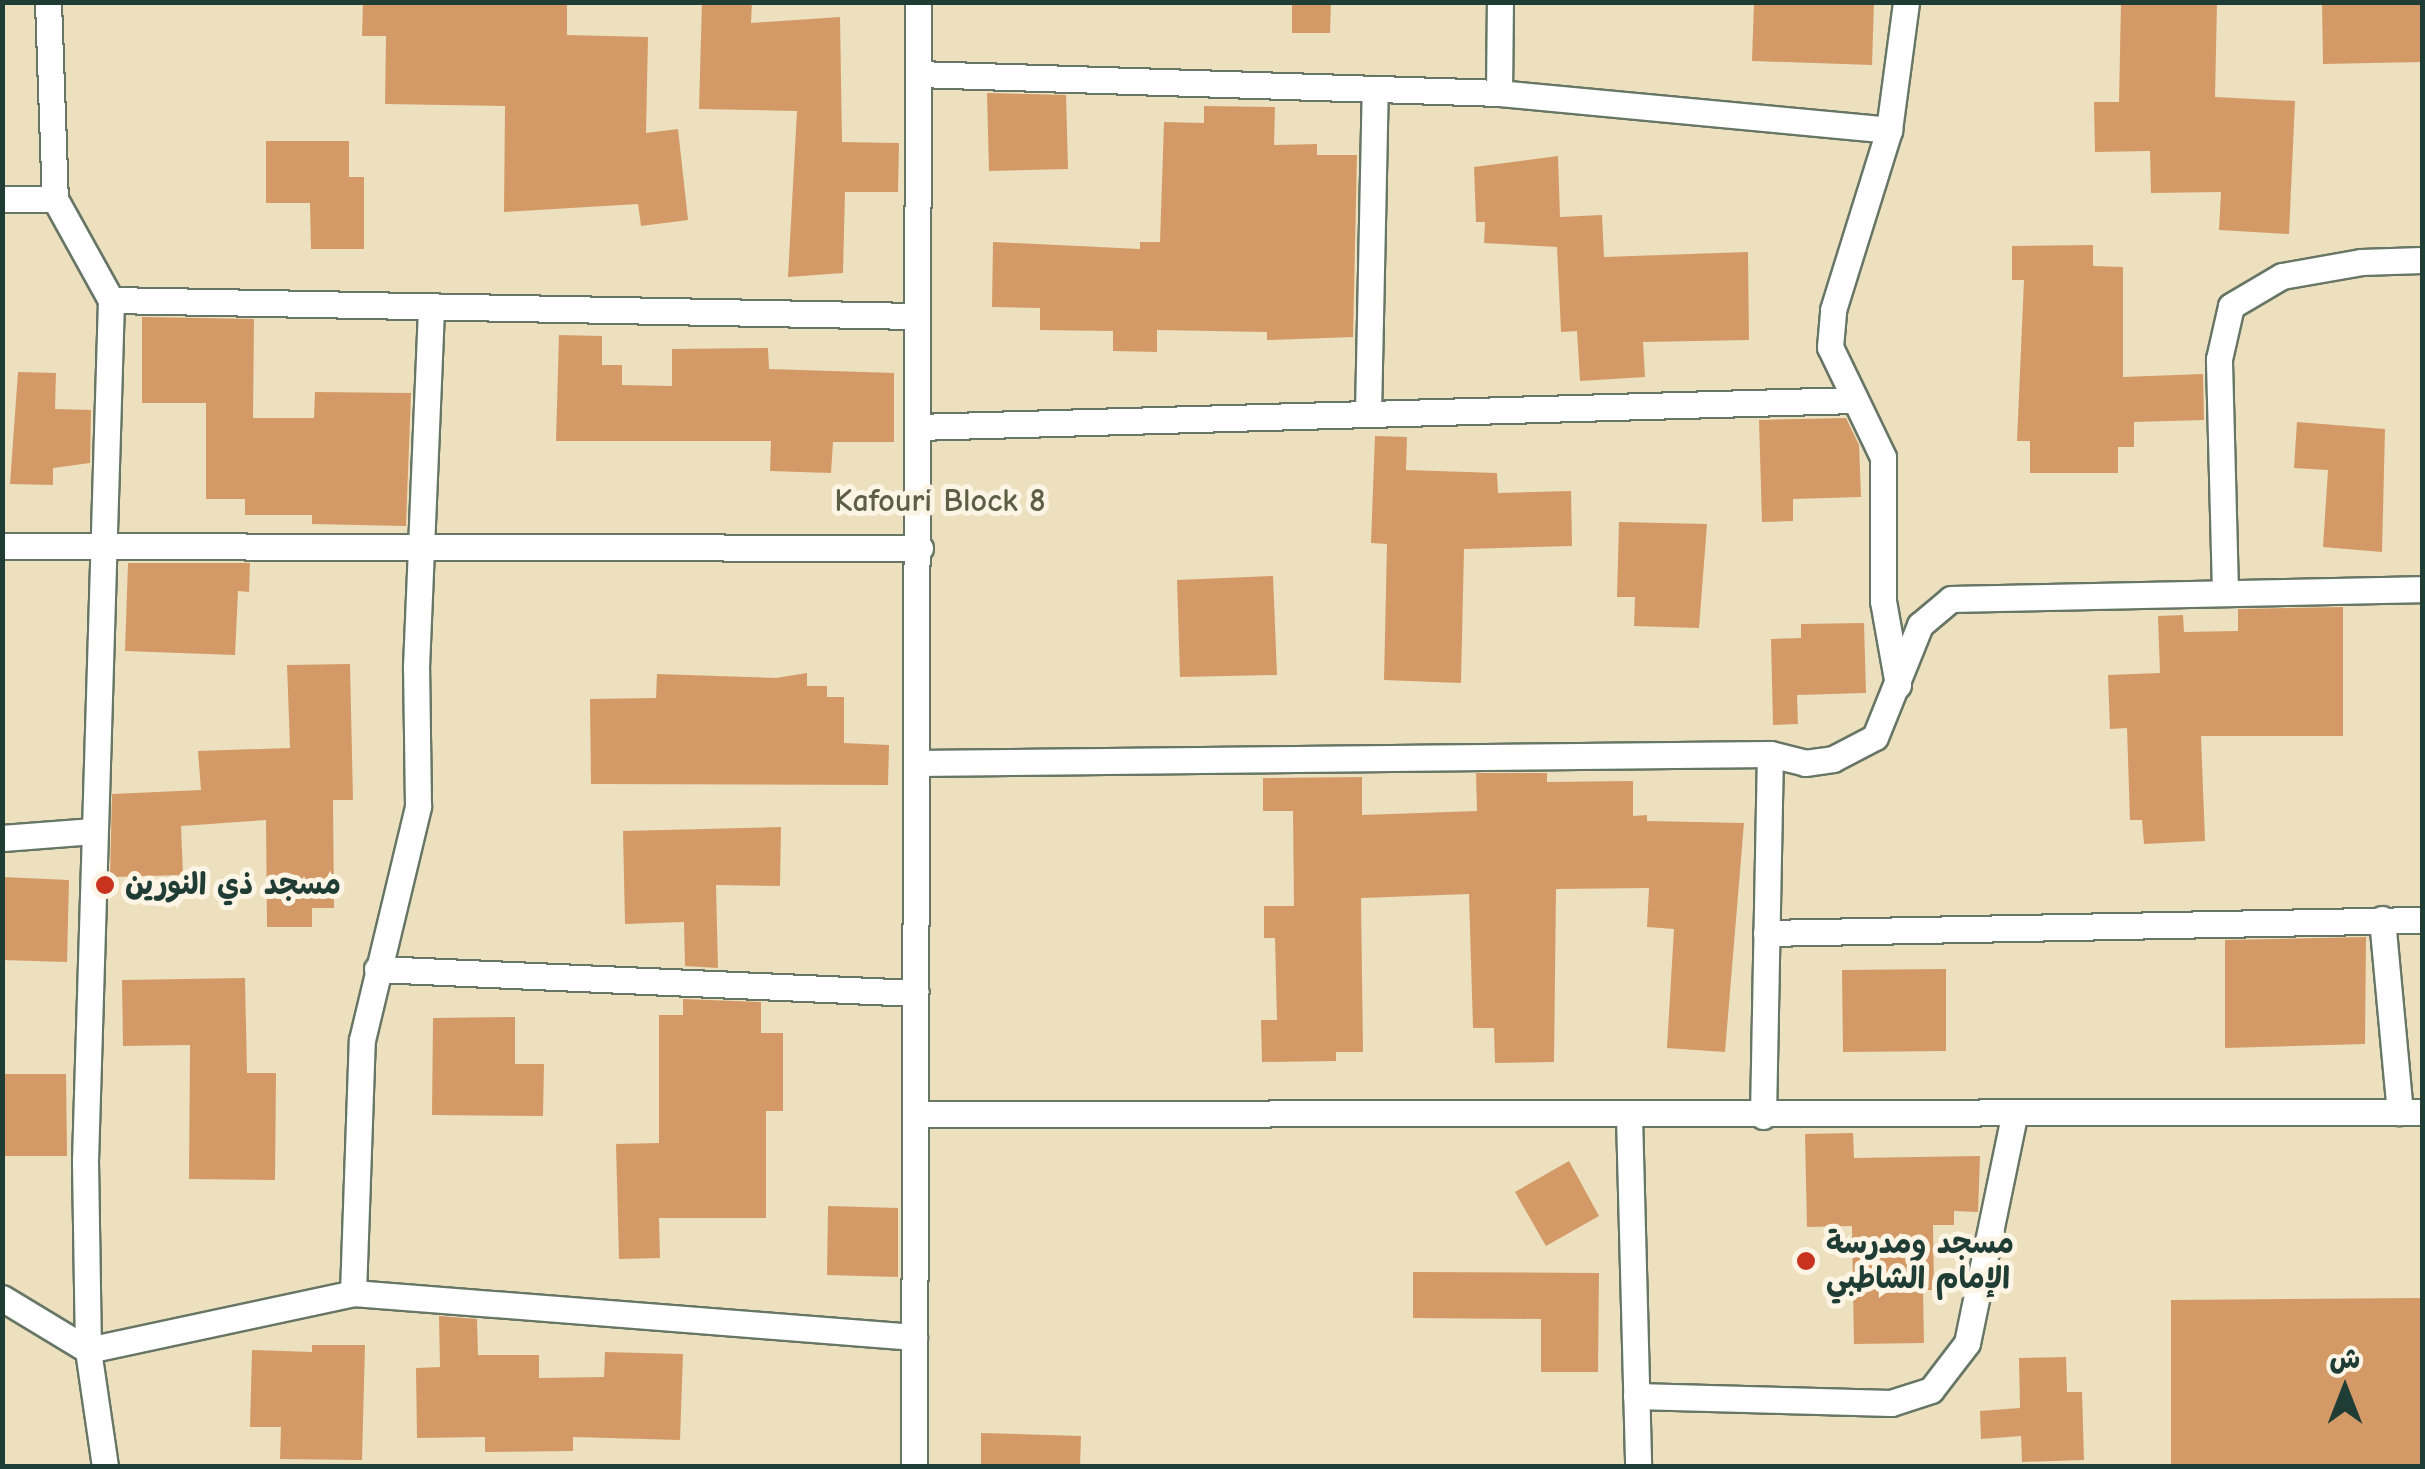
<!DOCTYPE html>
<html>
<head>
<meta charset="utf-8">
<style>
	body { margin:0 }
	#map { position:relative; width:2425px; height:1469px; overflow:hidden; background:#ece0bf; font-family:"Comic Neue","Playpen Sans Arabic",sans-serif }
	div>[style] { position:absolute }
	.building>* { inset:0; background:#d39a67 }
	.roads { filter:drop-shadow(2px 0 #677665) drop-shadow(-2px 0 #677665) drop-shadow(0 2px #677665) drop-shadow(0 -2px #677665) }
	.street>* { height:25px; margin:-12.5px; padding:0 12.5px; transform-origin:12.5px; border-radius:12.5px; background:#fff }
	.dots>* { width:28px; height:28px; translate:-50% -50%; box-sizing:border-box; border:5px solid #fcf5e5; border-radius:50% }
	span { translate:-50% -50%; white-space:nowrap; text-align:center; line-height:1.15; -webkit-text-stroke:10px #fcf5e5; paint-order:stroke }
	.poi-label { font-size:30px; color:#1f3d34; font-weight:700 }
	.left { translate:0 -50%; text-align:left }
	.neighbourhood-label { font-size:32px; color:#5e5e46; font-weight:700 }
	.frame { position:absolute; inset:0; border:5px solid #1f3d34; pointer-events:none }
	.north { position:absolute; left:2295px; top:1339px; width:100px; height:100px; -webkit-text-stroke:8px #fcf5e5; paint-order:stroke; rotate:0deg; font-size:28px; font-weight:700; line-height:40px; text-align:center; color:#1f3d34 }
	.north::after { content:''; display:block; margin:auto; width:35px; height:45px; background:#1f3d34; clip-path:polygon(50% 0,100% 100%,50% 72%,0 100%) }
</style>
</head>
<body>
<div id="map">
	<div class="building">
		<div style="clip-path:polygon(363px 2px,567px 2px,567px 35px,648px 37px,646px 133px,678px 129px,688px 220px,641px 226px,638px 204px,504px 212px,505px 106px,385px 104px,386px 36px,362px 36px)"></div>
		<div style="clip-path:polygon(702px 2px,752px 2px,751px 23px,840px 17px,842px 142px,899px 143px,898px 192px,845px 192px,843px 273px,788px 277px,797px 111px,699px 109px)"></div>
		<div style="clip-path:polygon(1292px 2px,1331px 2px,1330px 33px,1292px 33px)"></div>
		<div style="clip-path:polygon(1754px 2px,1874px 2px,1872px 65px,1752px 61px)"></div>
		<div style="clip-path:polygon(2121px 2px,2217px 2px,2215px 97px,2295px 101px,2289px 234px,2219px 230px,2221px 192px,2151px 193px,2150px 151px,2095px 152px,2094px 102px,2119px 102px)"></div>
		<div style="clip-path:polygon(2322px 2px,2422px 2px,2422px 62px,2323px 64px)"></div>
		<div style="clip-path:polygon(987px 93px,1066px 95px,1068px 169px,989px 171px)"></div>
		<div style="clip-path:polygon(1204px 106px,1275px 107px,1274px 145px,1317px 144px,1317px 155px,1357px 155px,1353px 337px,1267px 340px,1267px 332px,1157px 330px,1157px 352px,1113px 351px,1113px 331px,1040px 330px,1040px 308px,992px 307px,993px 242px,1140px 249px,1140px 242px,1160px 242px,1164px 122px,1204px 123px)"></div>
		<div style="clip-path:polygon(266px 141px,349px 141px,349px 177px,364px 177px,364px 249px,311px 249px,310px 203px,266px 203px)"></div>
		<div style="clip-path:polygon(1558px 156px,1560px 217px,1602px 215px,1604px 257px,1748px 252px,1749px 340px,1643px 342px,1645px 377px,1580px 381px,1577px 331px,1561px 332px,1557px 247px,1484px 243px,1485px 222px,1476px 222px,1474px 167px)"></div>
		<div style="clip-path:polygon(2093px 245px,2093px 266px,2123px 267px,2123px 377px,2203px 374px,2204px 420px,2134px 422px,2134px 447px,2118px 447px,2118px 473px,2030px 473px,2030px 441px,2017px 441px,2024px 280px,2012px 280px,2012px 246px)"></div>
		<div style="clip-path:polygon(142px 317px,254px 319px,253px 418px,314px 418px,315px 392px,411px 393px,406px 526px,312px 524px,312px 515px,245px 515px,245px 499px,206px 499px,206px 403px,142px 403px)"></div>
		<div style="clip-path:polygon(559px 335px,602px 336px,602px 365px,622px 365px,622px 385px,672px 386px,672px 349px,768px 348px,769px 369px,894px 373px,894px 442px,833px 442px,831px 473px,770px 471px,771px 441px,556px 441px)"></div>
		<div style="clip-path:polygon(18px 372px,56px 373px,55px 409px,91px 410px,90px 463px,53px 468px,53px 485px,10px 484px)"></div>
		<div style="clip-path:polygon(1846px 418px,1859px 445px,1861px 497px,1793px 499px,1793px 521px,1762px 522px,1759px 420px)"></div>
		<div style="clip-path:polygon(2297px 422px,2385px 429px,2382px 552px,2323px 547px,2328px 470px,2294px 468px)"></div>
		<div style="clip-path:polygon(1375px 436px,1407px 437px,1406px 470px,1497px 473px,1498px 493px,1571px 491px,1572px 546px,1464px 549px,1461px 683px,1384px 680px,1387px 544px,1371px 543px)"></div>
		<div style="clip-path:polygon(1619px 522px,1707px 524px,1699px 628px,1634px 626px,1635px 597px,1617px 597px)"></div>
		<div style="clip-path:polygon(128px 563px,250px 563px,249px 592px,238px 591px,235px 655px,125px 651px)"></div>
		<div style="clip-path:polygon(1273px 576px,1277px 675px,1180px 677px,1177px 580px)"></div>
		<div style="clip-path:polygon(2343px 607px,2343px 736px,2201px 736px,2205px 841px,2144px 844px,2142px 820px,2130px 820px,2127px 728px,2110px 729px,2108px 675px,2160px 673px,2158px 616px,2183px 615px,2184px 632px,2238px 631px,2238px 609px)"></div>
		<div style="clip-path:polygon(1864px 623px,1866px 693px,1797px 695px,1798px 724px,1773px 725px,1771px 639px,1801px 638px,1801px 624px)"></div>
		<div style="clip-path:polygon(350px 664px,353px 800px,333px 800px,334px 908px,312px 908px,312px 927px,267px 927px,266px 820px,181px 826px,183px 875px,110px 877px,112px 794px,201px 790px,198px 751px,290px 748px,287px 665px)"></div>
		<div style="clip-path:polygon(807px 673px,807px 686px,827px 686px,827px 697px,844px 697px,844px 743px,889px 745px,888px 785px,591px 784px,590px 699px,656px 698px,657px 674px,776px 678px)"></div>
		<div style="clip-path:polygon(1476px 773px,1547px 773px,1547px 782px,1633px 781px,1633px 816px,1647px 815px,1647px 821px,1744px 823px,1725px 1052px,1667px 1048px,1674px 929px,1647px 927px,1649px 888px,1556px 889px,1554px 1062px,1495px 1063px,1494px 1028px,1473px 1028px,1469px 894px,1361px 898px,1363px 1052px,1336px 1052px,1336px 1061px,1262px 1062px,1261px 1020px,1277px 1020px,1275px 938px,1264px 938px,1264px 906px,1294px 906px,1293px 811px,1263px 811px,1263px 778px,1362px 777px,1362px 815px,1477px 811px)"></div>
		<div style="clip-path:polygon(781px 827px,780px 886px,716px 885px,718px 968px,685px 966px,684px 922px,625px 924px,623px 831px)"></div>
		<div style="clip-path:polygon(2px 877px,69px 880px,67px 962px,2px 960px)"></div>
		<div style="clip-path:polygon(2366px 937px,2365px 1044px,2225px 1048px,2225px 940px)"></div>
		<div style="clip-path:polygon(1946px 969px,1946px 1051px,1843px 1052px,1842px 970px)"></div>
		<div style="clip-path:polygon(245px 978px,247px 1073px,276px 1073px,275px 1180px,189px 1179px,190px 1045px,123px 1046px,122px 980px)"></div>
		<div style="clip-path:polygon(683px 999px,761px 1002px,761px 1033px,783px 1033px,783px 1111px,766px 1111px,766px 1218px,659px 1218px,660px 1258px,619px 1259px,616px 1144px,659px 1143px,659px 1015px,683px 1015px)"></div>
		<div style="clip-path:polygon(515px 1017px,515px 1064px,544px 1064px,543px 1116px,432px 1115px,433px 1018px)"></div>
		<div style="clip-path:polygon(2px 1074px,66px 1074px,67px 1156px,2px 1156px)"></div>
		<div style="clip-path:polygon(1853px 1133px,1854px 1158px,1980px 1156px,1978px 1212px,1954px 1211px,1954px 1225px,1933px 1225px,1934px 1290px,1923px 1290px,1924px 1343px,1854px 1344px,1852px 1226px,1807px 1227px,1805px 1134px)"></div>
		<div style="clip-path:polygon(1569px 1161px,1599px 1216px,1546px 1246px,1515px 1192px)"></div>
		<div style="clip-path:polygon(828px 1206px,898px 1208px,898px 1277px,827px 1275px)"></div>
		<div style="clip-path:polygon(1413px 1272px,1599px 1273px,1598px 1372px,1541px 1372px,1541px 1319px,1413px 1318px)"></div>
		<div style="clip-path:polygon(2422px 1298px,2422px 1466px,2171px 1466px,2171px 1300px)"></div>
		<div style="clip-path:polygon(439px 1316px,477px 1319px,478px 1355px,539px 1355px,539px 1378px,604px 1377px,605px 1352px,683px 1354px,680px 1440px,573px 1437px,573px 1451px,485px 1452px,485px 1437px,417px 1438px,416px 1368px,440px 1367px)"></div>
		<div style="clip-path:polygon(312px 1345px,365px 1345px,362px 1460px,280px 1459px,281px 1427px,250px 1427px,252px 1350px,312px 1352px)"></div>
		<div style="clip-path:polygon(2066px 1357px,2067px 1392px,2082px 1392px,2084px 1460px,2022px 1462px,2021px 1436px,1981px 1439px,1980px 1411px,2020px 1408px,2019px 1358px)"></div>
		<div style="clip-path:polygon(981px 1433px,1081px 1436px,1080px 1466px,981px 1466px)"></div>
	</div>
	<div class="roads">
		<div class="street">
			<div style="left:48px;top:2px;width:197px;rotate:88deg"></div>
			<div style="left:55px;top:199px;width:115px;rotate:61deg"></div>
			<div style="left:111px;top:300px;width:861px;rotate:91.73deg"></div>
			<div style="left:85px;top:1161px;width:189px;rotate:89.1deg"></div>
			<div style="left:88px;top:1350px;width:117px;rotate:81.7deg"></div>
			<div style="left:918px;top:74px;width:581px;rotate:1.87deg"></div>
			<div style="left:1499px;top:93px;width:392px;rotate:5.4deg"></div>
			<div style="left:1499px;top:93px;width:91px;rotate:-89.4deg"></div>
			<div style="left:2px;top:199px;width:53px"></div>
			<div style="left:111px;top:300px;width:806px;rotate:1.14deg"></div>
			<div style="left:1368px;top:413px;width:324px;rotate:-88.8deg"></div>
			<div style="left:917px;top:427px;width:938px;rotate:-1.65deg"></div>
			<div style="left:2px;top:546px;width:918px;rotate:0.12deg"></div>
			<div style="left:2225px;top:591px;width:232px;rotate:-91.5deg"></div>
			<div style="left:2219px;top:359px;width:54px;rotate:-77.2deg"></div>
			<div style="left:2231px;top:306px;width:59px;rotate:-30.5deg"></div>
			<div style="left:2282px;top:276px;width:80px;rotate:-10deg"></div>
			<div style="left:2361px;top:262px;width:61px;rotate:-1.9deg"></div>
			<div style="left:1898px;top:685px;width:85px;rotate:-100.1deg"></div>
			<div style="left:1883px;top:601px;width:144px;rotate:-90deg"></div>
			<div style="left:1883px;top:457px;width:122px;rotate:-115.7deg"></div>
			<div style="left:1830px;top:347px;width:37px;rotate:-85deg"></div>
			<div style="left:1833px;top:310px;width:189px;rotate:-72.7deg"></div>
			<div style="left:1889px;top:130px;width:129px;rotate:-82.4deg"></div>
			<div style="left:916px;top:763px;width:854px;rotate:-0.6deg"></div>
			<div style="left:1770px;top:754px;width:36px;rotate:14deg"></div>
			<div style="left:1805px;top:763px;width:28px;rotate:-8deg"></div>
			<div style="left:1833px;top:759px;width:47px;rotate:-27.6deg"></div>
			<div style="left:1875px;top:737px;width:121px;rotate:-68.1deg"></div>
			<div style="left:1920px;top:625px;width:40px;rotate:-40deg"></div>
			<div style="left:1951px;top:599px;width:471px;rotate:-1.2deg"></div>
			<div style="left:2px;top:838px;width:92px;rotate:-4.4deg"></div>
			<div style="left:2382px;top:919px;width:194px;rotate:84.7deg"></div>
			<div style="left:1766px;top:933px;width:656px;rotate:-1.14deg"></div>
			<div style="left:377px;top:969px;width:539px;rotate:2.55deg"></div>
			<div style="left:915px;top:1114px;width:1507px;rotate:-0.08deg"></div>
			<div style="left:1629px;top:1116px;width:350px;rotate:88.5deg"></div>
			<div style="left:1763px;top:1116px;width:362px;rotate:-88.9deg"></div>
			<div style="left:353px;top:1293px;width:253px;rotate:-88deg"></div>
			<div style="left:362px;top:1040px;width:241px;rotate:-76.5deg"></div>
			<div style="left:418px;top:806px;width:139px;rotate:-90.8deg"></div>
			<div style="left:416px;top:667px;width:356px;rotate:-87.6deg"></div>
			<div style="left:2px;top:1298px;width:100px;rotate:31.2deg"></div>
			<div style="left:88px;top:1350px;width:271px;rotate:-12.1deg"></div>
			<div style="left:353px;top:1293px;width:563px;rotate:4.48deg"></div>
			<div style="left:1636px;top:1396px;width:255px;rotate:1.6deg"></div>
			<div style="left:1891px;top:1403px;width:42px;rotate:-18deg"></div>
			<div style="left:1931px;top:1390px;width:59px;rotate:-52.5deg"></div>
			<div style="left:1967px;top:1343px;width:231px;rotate:-78.3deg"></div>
			<div style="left:914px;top:1466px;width:1464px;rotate:-89.84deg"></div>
		</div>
	</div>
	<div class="dots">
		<div style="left:105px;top:885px;background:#c8321e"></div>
		<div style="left:1806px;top:1261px;background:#c8321e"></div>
	</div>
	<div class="poi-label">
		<span class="left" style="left:125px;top:885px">مسجد ذي النورين</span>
		<span class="left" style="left:1826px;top:1261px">مسجد ومدرسة<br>الإمام الشاطبي</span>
	</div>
	<div class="neighbourhood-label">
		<span style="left:940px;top:501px">Kafouri Block 8</span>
	</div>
	<div class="frame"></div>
	<div class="north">ش</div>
</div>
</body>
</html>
